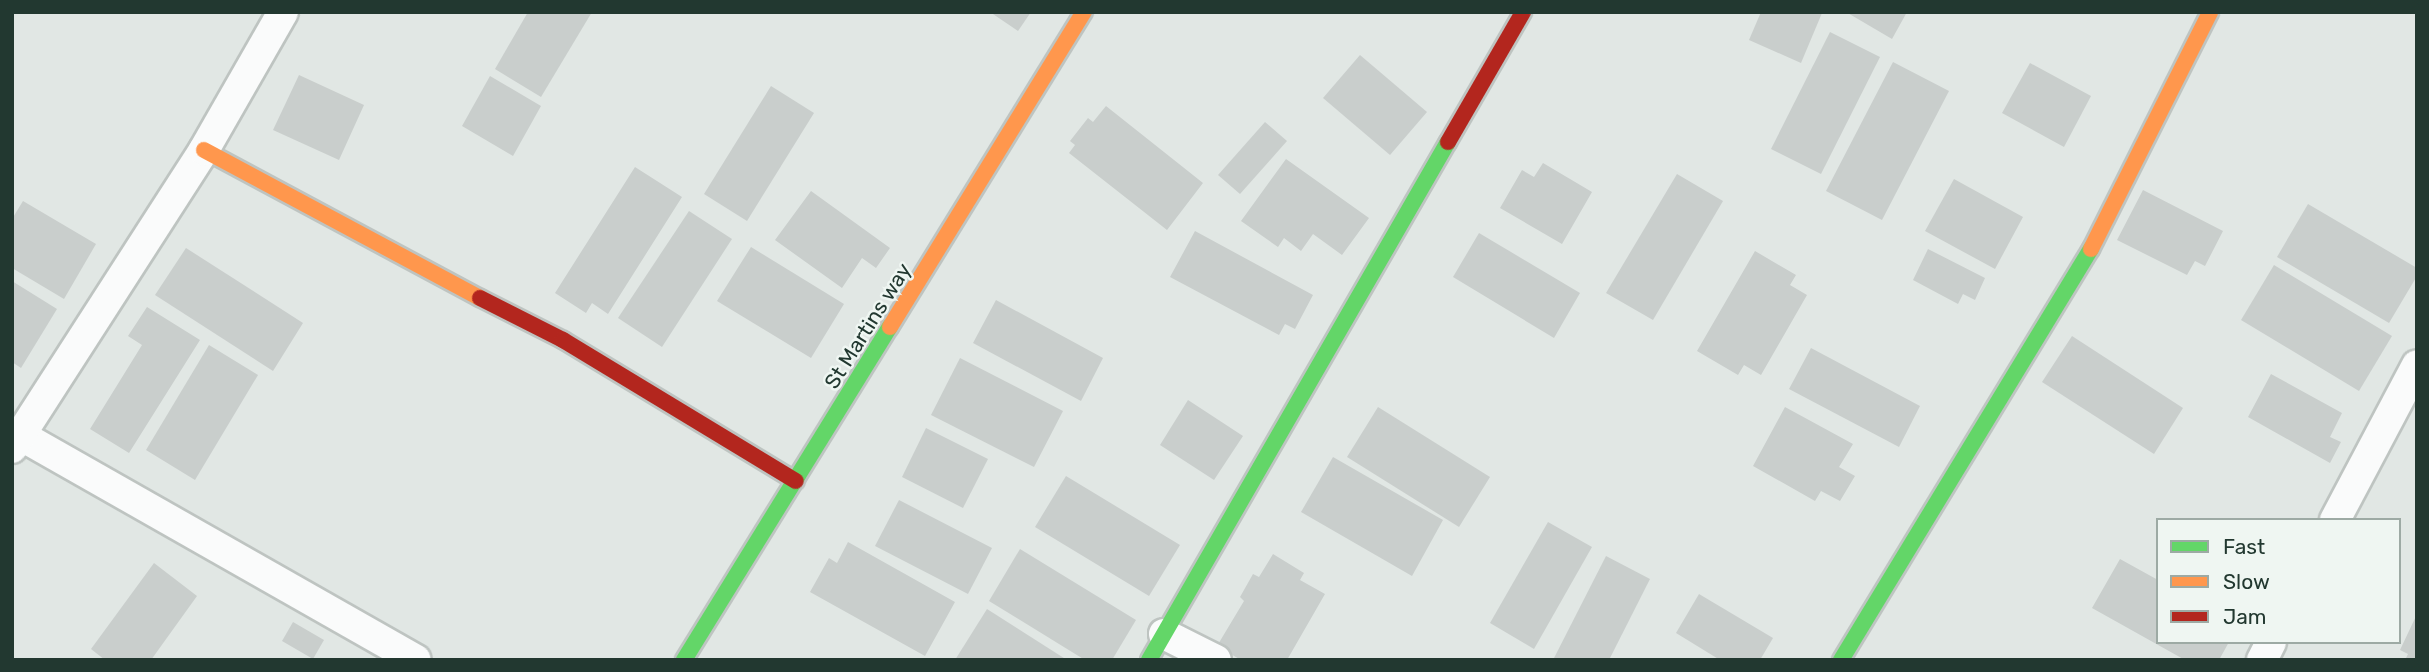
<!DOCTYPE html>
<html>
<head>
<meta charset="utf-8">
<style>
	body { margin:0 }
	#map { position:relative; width:2429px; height:672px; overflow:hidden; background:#e1e7e4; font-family:Rubik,sans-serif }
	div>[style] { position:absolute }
	.building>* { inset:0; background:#c9cecc }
	.roads { filter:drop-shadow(2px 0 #bec4c1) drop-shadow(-2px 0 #bec4c1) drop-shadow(0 2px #bec4c1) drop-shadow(0 -2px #bec4c1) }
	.street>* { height:30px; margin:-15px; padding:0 15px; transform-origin:15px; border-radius:15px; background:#fafbfb }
	.fast>* { height:16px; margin:-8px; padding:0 8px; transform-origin:8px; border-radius:8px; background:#63d668 }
	.slow>* { height:16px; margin:-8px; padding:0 8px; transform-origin:8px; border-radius:8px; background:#ff974d }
	.jam>* { height:16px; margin:-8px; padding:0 8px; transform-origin:8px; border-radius:8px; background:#b3261e }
	span { translate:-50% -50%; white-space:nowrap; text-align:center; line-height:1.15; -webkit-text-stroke:5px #eff6f2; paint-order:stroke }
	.street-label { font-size:21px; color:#223830 }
	.frame { position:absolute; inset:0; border:14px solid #223830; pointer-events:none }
	.legend { position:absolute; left:2156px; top:518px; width:245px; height:126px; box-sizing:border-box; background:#eff6f2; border:2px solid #9daaa4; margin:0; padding:9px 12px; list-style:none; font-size:21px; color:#223830 }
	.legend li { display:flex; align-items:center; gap:14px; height:35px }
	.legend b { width:35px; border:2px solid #9daaa4 }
</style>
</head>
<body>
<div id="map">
	<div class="building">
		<div style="clip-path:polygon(528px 12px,592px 12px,541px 97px,495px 69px)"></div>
		<div style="clip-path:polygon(990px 12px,1031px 12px,1018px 31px)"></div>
		<div style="clip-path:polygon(1761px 12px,1822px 13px,1801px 63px,1749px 40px)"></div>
		<div style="clip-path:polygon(1846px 12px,1907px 12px,1892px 39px)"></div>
		<div style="clip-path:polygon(1830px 32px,1880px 57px,1821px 174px,1771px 149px)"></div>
		<div style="clip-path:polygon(1360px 55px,1427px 112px,1390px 155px,1323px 98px)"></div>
		<div style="clip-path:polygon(1893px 62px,1949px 91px,1882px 220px,1826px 191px)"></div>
		<div style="clip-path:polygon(2030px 63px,2091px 96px,2064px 147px,2002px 113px)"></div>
		<div style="clip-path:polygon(299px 75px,364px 105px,339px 160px,273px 130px)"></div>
		<div style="clip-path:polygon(490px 76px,541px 106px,513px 156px,462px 126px)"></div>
		<div style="clip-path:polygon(771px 86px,814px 113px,747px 221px,704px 194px)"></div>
		<div style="clip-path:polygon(1106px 106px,1203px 183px,1167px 230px,1069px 153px,1075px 145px,1070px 141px,1088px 118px,1093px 122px)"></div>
		<div style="clip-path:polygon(1265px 122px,1287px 141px,1240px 194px,1218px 175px)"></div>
		<div style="clip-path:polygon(1286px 159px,1369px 218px,1342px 255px,1313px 234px,1301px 251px,1284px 238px,1278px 247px,1241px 221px)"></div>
		<div style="clip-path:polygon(1543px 163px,1592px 192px,1562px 244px,1500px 208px,1522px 170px,1534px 177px)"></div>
		<div style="clip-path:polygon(635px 167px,682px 197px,608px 314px,592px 303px,586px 313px,555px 293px)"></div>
		<div style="clip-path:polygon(1677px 174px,1723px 201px,1653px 320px,1606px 293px)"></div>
		<div style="clip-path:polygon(1954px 179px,2023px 217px,1995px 269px,1925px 231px)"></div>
		<div style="clip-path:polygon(2143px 190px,2223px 231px,2205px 266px,2195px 261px,2187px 275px,2117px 240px)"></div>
		<div style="clip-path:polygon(811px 191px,890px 248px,876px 268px,862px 258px,842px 288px,775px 240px)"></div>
		<div style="clip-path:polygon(23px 201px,96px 244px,64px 299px,12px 268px,12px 219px)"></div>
		<div style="clip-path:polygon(2308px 204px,2417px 268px,2417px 276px,2389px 323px,2277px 257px)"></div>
		<div style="clip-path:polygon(689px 211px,732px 239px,662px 347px,618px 318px)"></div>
		<div style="clip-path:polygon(1195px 231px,1313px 295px,1295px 329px,1285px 324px,1279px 335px,1170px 277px)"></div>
		<div style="clip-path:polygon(1479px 233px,1580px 293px,1554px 338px,1453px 277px)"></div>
		<div style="clip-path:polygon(751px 247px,844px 304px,811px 358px,717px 301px)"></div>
		<div style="clip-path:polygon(186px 248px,303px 323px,273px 371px,155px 295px)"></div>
		<div style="clip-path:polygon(1928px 249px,1985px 278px,1975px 300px,1963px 294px,1958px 304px,1913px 280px)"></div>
		<div style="clip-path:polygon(1755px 251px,1796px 275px,1790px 285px,1807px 295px,1761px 375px,1744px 365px,1738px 375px,1697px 351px)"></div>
		<div style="clip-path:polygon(2274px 265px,2392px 336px,2359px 391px,2241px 320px)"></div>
		<div style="clip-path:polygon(12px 281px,57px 309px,21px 368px,12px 362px)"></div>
		<div style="clip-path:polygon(996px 300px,1103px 358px,1081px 401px,973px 343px)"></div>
		<div style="clip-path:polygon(147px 307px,200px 340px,129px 453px,90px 429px,142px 345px,128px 336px)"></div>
		<div style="clip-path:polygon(2072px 336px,2183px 408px,2154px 454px,2042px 382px)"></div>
		<div style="clip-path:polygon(209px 345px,258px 375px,195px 480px,146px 450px)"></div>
		<div style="clip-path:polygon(1811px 348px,1920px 406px,1899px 447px,1789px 389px)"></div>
		<div style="clip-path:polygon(960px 358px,1063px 411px,1034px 467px,931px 415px)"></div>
		<div style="clip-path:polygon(2271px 374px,2342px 413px,2330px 437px,2341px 442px,2330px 463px,2248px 417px)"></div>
		<div style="clip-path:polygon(1188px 400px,1243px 436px,1214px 480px,1160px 445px)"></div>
		<div style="clip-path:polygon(1378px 407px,1490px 477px,1459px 527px,1347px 457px)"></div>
		<div style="clip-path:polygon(1785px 407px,1853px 444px,1839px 467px,1855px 476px,1840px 501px,1821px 491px,1815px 501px,1753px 466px)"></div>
		<div style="clip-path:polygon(926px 428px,988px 459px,963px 508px,902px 477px)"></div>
		<div style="clip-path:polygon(1333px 457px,1443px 520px,1412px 576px,1301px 512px)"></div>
		<div style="clip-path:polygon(1066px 476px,1180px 545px,1149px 596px,1035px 527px)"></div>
		<div style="clip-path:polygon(899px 500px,992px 548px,968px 594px,875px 546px)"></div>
		<div style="clip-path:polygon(1548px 522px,1592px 547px,1534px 649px,1490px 623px)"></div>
		<div style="clip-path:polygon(848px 542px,955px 602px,925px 656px,810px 592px,829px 558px,837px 563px)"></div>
		<div style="clip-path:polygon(1020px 549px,1136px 620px,1112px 660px,1085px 660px,989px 601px)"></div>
		<div style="clip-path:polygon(1273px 554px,1304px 573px,1300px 580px,1325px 594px,1287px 660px,1241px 660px,1217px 646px,1244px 601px,1240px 597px,1253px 574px,1259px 577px)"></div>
		<div style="clip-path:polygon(1606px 556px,1650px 579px,1609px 660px,1553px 660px)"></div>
		<div style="clip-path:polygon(2120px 559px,2158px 580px,2158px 642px,2229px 642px,2219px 660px,2185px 660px,2092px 608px)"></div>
		<div style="clip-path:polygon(154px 563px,197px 596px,151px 660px,105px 660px,91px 649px)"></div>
		<div style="clip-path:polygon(1699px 594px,1773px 638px,1760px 660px,1720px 660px,1676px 633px)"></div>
		<div style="clip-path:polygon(987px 609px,1067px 660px,955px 660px)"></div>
		<div style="clip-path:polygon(2417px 614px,2417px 660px,2405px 660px,2408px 654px,2400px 650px)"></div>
		<div style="clip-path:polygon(293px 622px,324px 640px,313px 659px,282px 641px)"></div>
	</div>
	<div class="roads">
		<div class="street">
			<div style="left:20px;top:435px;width:455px;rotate:29.6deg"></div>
			<div style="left:12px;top:448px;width:354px;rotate:-57.2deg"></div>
			<div style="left:204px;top:150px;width:159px;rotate:-60.2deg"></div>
			<div style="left:2335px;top:520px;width:175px;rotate:-62.1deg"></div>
			<div style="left:1164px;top:634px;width:58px;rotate:26.6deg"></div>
			<div style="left:2262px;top:660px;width:20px;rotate:-63deg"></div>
		</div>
		<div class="fast">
			<div style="left:684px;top:660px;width:392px;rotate:-58.3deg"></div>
			<div style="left:1149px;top:660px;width:598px;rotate:-60.01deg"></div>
			<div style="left:1841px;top:660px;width:481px;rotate:-58.7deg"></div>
		</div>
		<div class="slow">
			<div style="left:204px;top:150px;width:313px;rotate:28.2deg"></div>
			<div style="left:2091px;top:249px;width:265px;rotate:-63.3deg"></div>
			<div style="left:890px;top:327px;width:370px;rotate:-58.4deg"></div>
		</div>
		<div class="jam">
			<div style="left:1448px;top:142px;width:150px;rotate:-60deg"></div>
			<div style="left:480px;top:298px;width:93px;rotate:26.8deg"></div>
			<div style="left:563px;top:340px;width:272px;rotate:31.2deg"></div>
		</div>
	</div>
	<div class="street-label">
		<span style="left:868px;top:326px;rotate:-58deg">St Martins way</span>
	</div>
	<div class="frame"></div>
	<ul class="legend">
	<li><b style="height:9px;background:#63d668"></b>Fast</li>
	<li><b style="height:9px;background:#ff974d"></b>Slow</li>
	<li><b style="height:9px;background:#b3261e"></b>Jam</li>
	</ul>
</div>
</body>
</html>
